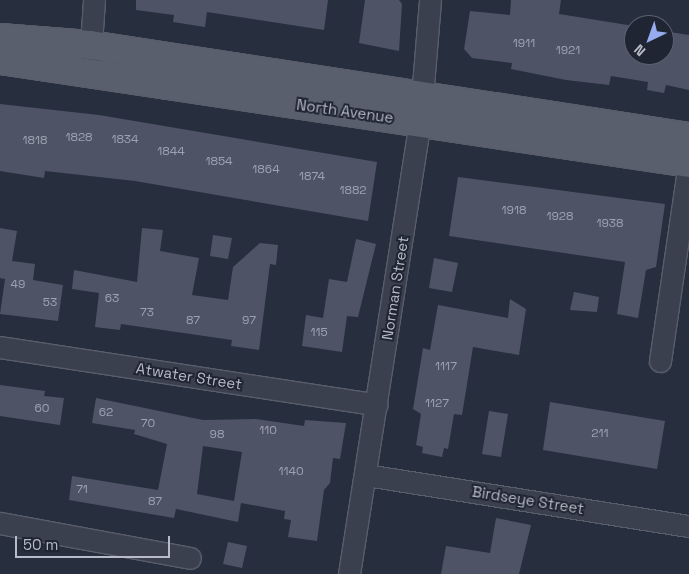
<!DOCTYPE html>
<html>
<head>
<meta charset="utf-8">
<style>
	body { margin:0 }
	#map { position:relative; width:689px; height:574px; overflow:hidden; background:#272e3d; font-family:"Space Grotesk",sans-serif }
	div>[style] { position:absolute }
	.building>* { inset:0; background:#4e5466 }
	.roads { filter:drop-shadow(1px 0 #595e6b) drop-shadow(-1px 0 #595e6b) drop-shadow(0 1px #595e6b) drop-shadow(0 -1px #595e6b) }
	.minor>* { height:21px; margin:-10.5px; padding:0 10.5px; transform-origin:10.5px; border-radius:10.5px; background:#3b404e }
	.major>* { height:28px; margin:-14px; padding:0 14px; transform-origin:14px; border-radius:14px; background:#595f6d }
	span { translate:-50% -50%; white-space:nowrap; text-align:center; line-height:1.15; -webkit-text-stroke:4px #202533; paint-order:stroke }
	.number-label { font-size:12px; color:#9da2b0 }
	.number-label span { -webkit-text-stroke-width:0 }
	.street-label { font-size:15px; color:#b7bcc8 }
	.north { position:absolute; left:624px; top:15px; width:50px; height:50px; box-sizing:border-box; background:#202533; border:1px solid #5c616f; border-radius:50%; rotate:222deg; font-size:14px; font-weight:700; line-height:20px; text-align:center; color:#b7bcc8 }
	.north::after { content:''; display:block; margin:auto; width:18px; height:22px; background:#96acef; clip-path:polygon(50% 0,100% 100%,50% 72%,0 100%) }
	.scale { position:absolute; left:15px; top:536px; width:155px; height:22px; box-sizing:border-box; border:2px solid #b7bcc8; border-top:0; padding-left:6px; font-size:15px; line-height:18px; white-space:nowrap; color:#b7bcc8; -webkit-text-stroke:4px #202533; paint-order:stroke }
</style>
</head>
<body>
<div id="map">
	<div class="building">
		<div style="clip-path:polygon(136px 0,328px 0,324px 30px,207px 12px,205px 27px,173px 22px,174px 15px,136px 10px)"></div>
		<div style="clip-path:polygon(365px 0,399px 0,402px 4px,399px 51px,359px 43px)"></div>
		<div style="clip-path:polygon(511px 0,561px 0,559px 14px,634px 26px,629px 55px,664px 55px,664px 31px,689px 35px,689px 90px,666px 85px,664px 93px,647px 90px,648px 82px,611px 76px,609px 85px,566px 80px,511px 69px,512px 63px,472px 58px,464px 49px,470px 11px,510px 15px)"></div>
		<div style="clip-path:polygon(0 104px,99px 115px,377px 162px,368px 221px,135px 181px,45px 171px,44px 178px,0 171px)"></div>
		<div style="clip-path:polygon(458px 177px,665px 204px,656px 267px,646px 270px,638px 318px,617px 314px,625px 262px,449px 236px)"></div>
		<div style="clip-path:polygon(0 228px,17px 231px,12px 261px,35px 264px,33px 280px,63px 285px,58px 321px,0 314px,5px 279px,0 278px)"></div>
		<div style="clip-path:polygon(142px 228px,163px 230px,160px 251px,199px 258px,192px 295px,228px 300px,233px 267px,260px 243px,278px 245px,276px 265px,270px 264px,259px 350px,231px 346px,232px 340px,121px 324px,120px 330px,95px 327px,99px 293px,72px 289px,74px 270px,137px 282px)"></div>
		<div style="clip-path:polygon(213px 235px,232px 238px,228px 259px,210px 256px)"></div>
		<div style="clip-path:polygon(356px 239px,376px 244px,358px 317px,347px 316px,342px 352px,302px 346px,306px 315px,323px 318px,329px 279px,347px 282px)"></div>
		<div style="clip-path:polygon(434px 258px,458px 263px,452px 292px,429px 288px)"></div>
		<div style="clip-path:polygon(574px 292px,599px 297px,597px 312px,570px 310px)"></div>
		<div style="clip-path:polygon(510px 299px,526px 309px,519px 355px,473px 347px,462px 415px,454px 414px,448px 449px,444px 448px,442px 457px,422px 453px,423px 447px,416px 445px,421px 414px,413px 409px,423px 348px,430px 350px,438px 305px,508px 318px)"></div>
		<div style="clip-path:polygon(0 385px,45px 391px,44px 396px,64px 398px,60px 425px,0 416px)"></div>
		<div style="clip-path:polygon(evenodd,96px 398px,203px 420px,256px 419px,304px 426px,305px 420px,346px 423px,340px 459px,333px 458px,330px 483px,324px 490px,317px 541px,288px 537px,291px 520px,284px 519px,285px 511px,241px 503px,238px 522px,176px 509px,174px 518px,69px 500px,72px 476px,158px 490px,167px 444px,134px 434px,135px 430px,92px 423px,96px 398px,203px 446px,242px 452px,234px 501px,197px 494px,203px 446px)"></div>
		<div style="clip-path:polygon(550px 402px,665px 421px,657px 469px,543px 450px)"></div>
		<div style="clip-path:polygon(489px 411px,508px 414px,501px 457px,482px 454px)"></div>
		<div style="clip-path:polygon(496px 518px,531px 525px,519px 574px,441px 574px,446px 546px,490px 553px)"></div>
		<div style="clip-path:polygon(228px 542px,247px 546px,242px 568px,223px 564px)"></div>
	</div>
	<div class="roads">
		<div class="minor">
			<div style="left:90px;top:59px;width:59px;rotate:-86.1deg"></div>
			<div style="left:0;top:347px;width:381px;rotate:8.7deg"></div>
			<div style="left:660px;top:361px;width:200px;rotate:-81.7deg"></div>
			<div style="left:366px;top:475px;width:327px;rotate:9deg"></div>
			<div style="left:0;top:523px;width:193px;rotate:10.4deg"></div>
			<div style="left:349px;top:574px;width:458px;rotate:-81.1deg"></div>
			<div style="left:420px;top:122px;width:122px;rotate:-85.3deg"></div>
		</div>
		<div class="major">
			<div style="left:0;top:38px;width:90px;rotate:4.4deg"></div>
			<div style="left:90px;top:45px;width:606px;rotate:8.73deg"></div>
			<div style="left:0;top:60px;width:697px;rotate:8.5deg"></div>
		</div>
	</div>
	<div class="number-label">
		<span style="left:524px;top:44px">1911</span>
		<span style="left:568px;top:51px">1921</span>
		<span style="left:79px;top:138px">1828</span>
		<span style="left:125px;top:140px">1834</span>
		<span style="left:35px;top:141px">1818</span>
		<span style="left:171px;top:152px">1844</span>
		<span style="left:219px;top:162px">1854</span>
		<span style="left:266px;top:170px">1864</span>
		<span style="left:312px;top:177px">1874</span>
		<span style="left:353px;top:191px">1882</span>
		<span style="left:514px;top:211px">1918</span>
		<span style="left:560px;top:217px">1928</span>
		<span style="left:610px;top:224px">1938</span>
		<span style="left:18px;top:285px">49</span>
		<span style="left:112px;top:299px">63</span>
		<span style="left:50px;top:303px">53</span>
		<span style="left:147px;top:313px">73</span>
		<span style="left:193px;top:321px">87</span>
		<span style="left:249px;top:321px">97</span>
		<span style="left:319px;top:333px">115</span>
		<span style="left:446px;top:367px">1117</span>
		<span style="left:437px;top:404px">1127</span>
		<span style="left:42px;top:409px">60</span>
		<span style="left:106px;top:413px">62</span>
		<span style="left:148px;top:424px">70</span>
		<span style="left:268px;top:431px">110</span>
		<span style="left:600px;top:434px">211</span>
		<span style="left:217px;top:435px">98</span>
		<span style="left:291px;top:472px">1140</span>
		<span style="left:82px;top:490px">71</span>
		<span style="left:155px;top:502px">87</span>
	</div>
	<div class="street-label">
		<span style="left:345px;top:111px;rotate:8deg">North Avenue</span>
		<span style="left:395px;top:288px;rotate:-81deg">Norman Street</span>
		<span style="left:189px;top:376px;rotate:9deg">Atwater Street</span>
		<span style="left:528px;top:500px;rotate:9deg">Birdseye Street</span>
	</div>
	<div class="north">N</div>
	<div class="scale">50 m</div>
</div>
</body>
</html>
